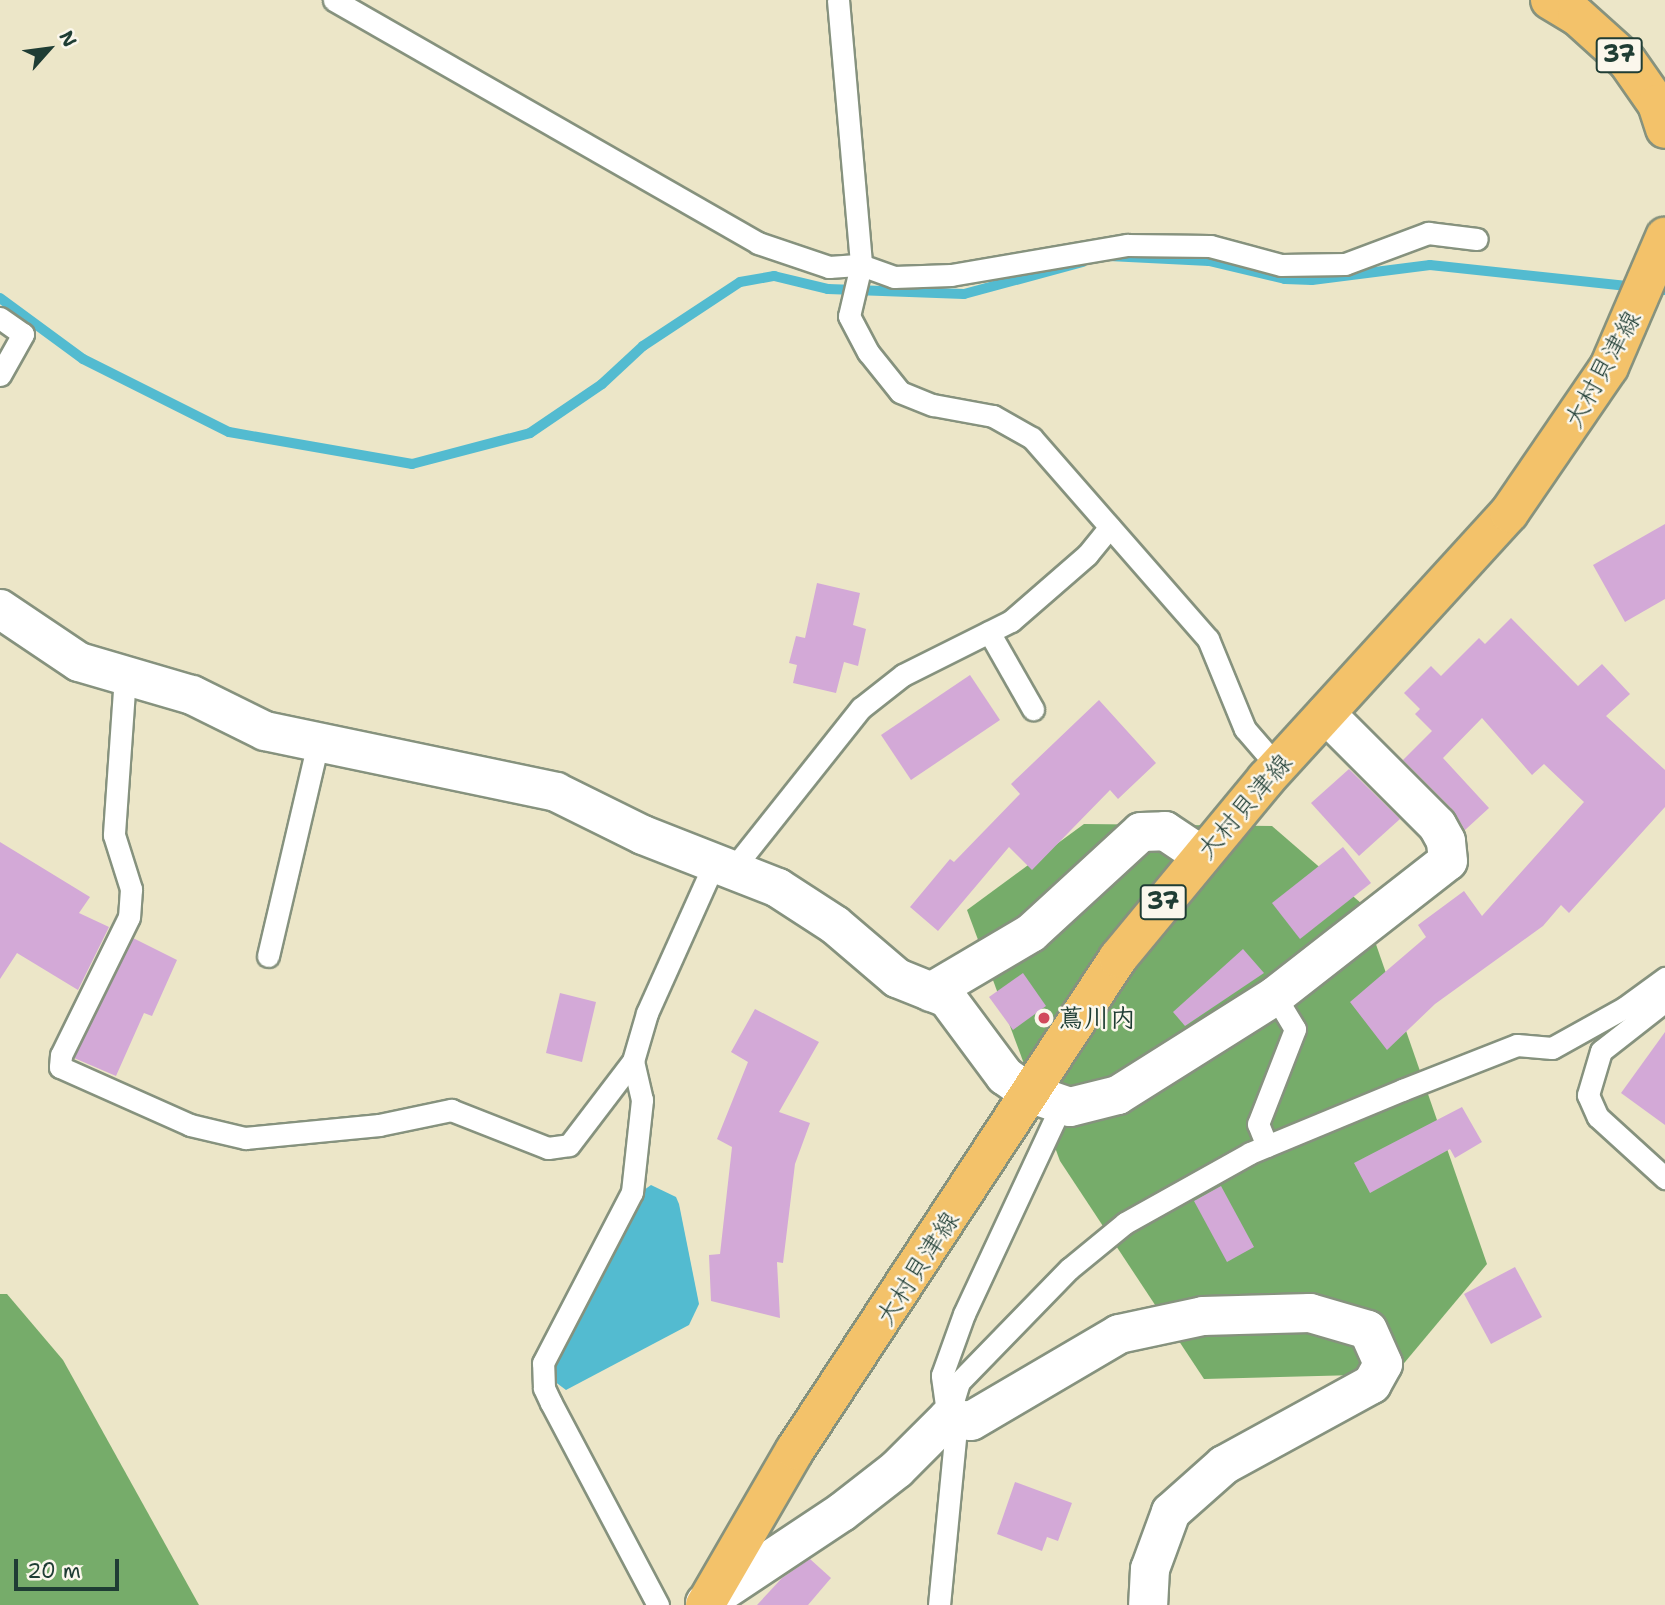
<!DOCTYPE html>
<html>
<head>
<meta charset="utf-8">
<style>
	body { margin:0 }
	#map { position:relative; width:1665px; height:1605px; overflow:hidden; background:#ece6c8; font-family:"Shantell Sans","Klee One",sans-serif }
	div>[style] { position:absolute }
	.forest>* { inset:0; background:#76ac6a }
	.water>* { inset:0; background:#53bbd0 }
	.stream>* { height:10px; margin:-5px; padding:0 5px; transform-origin:5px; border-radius:5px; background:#53bbd0 }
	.building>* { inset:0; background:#d3a9d7 }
	.roads { filter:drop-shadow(2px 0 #86927e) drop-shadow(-2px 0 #86927e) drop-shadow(0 2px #86927e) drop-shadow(0 -2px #86927e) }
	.lane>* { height:21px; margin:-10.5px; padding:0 10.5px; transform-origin:10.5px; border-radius:10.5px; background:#fff }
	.street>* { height:38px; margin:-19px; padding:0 19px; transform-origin:19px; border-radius:19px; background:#fff }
	.primary>* { height:38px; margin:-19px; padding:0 19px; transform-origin:19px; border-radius:19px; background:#f3c26a }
	.dots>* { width:19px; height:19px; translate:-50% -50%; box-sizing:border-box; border:4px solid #fbf7ec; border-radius:50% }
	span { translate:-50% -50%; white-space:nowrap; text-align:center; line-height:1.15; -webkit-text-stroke:5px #fbf7ec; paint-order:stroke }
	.shield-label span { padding:2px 5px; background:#fbf7ec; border:2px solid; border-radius:5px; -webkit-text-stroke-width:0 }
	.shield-label { font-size:24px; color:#1f3d34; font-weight:700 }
	.street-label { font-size:26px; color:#1f3d34 }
	.poi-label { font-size:26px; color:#1f3d34; font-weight:700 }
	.left { translate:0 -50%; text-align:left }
	.north { position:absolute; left:14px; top:14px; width:70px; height:70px; -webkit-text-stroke:5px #fbf7ec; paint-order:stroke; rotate:62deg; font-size:19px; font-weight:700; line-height:28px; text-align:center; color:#1f3d34 }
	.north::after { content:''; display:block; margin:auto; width:24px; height:32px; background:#1f3d34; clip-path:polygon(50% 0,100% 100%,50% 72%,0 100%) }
	.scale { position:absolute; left:14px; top:1559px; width:105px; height:32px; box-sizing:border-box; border:4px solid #1f3d34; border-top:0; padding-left:9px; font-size:21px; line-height:24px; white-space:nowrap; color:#1f3d34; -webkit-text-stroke:5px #fbf7ec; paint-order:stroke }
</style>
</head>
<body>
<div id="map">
	<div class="forest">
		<div style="clip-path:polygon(1084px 824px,1272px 826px,1362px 904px,1487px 1264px,1395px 1374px,1204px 1379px,1060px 1161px,967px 910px)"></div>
		<div style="clip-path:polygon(0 1294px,7px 1294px,63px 1360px,199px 1605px,0 1605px)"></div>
	</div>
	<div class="water">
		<div style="clip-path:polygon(651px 1185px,676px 1197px,679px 1204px,699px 1304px,689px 1325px,566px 1390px,554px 1381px,553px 1365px,644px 1190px)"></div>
	</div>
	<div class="stream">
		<div style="left:1109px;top:256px;width:100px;rotate:2.9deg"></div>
		<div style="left:1209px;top:261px;width:78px;rotate:13.3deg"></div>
		<div style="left:1285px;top:279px;width:27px;rotate:2deg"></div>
		<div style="left:1312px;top:280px;width:119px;rotate:-7.2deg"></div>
		<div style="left:1430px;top:265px;width:236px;rotate:6.1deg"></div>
		<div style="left:0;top:298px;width:103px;rotate:36.3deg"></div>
		<div style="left:83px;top:359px;width:163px;rotate:26.6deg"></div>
		<div style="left:229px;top:432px;width:186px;rotate:9.9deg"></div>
		<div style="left:412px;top:464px;width:122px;rotate:-14.7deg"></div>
		<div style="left:530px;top:433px;width:87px;rotate:-34.2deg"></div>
		<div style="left:602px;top:384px;width:56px;rotate:-42.8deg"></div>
		<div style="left:643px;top:346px;width:116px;rotate:-33.4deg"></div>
		<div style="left:740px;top:282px;width:35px;rotate:-10deg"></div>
		<div style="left:774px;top:276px;width:56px;rotate:13.5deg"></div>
		<div style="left:828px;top:289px;width:136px;rotate:2.1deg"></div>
		<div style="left:964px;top:294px;width:123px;rotate:-15.1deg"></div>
	</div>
	<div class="building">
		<div style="clip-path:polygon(1665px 524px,1665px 599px,1625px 622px,1593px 565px)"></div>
		<div style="clip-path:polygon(817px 583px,860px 593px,853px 625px,866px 629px,858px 666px,844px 662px,836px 693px,793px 683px,797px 665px,789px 663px,796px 636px,805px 638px)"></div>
		<div style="clip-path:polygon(1511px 618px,1578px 686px,1602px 664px,1630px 694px,1606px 716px,1665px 770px,1665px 807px,1569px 913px,1561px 905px,1543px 926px,1435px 1004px,1387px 1050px,1350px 1002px,1426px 937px,1418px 925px,1464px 891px,1482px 916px,1584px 802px,1544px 764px,1532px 775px,1482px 718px,1443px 758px,1489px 808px,1465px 830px,1453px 810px,1403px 760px,1432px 731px,1415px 714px,1420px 709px,1404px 693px,1431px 666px,1441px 676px,1479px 638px,1485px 644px)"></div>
		<div style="clip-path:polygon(970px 675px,1000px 720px,911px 780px,881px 735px)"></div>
		<div style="clip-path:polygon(1099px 700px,1156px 763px,1118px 799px,1110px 790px,1032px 870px,1009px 847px,938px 931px,910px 907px,950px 859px,954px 862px,1020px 794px,1011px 784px)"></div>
		<div style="clip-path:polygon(1349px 769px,1400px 819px,1359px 856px,1311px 803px)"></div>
		<div style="clip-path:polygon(0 842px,90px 897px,79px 913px,109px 927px,78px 990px,17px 953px,0 979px)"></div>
		<div style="clip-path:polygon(1343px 847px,1371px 883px,1300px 939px,1272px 903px)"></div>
		<div style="clip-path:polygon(133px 938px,177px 960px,152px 1016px,144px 1013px,116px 1076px,74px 1058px)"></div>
		<div style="clip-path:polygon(1243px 949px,1264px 973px,1185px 1026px,1173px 1012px)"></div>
		<div style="clip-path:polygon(1023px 973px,1046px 1006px,1013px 1030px,989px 997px)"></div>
		<div style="clip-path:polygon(560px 993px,596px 1002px,582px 1062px,546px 1053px)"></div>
		<div style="clip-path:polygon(755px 1009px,819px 1042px,779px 1112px,810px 1123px,795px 1164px,783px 1263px,777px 1262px,780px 1318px,711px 1301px,709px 1255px,720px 1254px,732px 1147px,717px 1139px,748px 1062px,731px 1052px)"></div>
		<div style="clip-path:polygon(1665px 1032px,1665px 1125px,1621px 1093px)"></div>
		<div style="clip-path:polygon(1462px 1107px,1482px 1142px,1455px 1158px,1450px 1149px,1370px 1193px,1354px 1163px)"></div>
		<div style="clip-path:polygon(1221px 1186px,1254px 1247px,1227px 1262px,1194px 1201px)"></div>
		<div style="clip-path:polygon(1515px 1267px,1542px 1317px,1491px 1344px,1464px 1294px)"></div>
		<div style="clip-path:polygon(1015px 1482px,1072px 1503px,1058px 1541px,1047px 1537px,1042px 1551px,997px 1534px)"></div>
		<div style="clip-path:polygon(810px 1559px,831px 1578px,808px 1605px,757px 1605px,782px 1578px)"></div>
	</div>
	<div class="roads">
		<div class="lane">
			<div style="left:334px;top:0;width:489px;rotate:29.8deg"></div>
			<div style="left:758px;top:243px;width:75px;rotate:18.7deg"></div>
			<div style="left:829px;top:267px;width:32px;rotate:-4deg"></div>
			<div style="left:861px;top:265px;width:35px;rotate:20deg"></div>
			<div style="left:894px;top:277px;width:57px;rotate:-2deg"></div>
			<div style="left:951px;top:275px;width:179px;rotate:-9.7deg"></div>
			<div style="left:1127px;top:245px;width:83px;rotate:0.7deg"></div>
			<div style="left:1210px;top:246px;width:73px;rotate:15deg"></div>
			<div style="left:1281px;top:265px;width:64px;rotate:-0.9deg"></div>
			<div style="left:1345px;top:264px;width:89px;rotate:-20.5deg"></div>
			<div style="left:1428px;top:233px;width:49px;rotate:7deg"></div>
			<div style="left:838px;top:0;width:266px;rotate:85deg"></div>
			<div style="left:861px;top:265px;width:52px;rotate:103.2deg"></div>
			<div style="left:849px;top:316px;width:41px;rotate:62.2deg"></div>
			<div style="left:868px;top:352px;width:51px;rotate:51.3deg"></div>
			<div style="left:900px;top:392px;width:35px;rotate:22deg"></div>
			<div style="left:933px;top:405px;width:61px;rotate:10.4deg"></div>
			<div style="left:993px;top:416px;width:45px;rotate:29.4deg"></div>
			<div style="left:1032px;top:438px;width:267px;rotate:48.8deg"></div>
			<div style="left:1208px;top:639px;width:97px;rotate:67.7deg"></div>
			<div style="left:1245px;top:729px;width:49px;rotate:49.1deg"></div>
			<div style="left:0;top:318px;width:28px;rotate:35deg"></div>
			<div style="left:23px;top:334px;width:47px;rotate:119.3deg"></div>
			<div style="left:989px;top:632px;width:89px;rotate:60.3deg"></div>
			<div style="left:125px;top:676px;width:159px;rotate:94deg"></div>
			<div style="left:114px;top:835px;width:57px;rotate:72.5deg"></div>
			<div style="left:131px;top:889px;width:28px;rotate:94deg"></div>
			<div style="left:129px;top:917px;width:154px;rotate:116.2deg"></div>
			<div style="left:61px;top:1055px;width:12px;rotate:95deg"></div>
			<div style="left:60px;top:1067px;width:142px;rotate:24deg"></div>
			<div style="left:190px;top:1125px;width:57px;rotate:13.3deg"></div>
			<div style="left:245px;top:1138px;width:135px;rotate:-5.5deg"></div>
			<div style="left:379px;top:1125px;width:74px;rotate:-11.8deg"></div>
			<div style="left:451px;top:1110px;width:104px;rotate:21.4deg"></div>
			<div style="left:548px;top:1148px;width:21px;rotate:-8deg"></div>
			<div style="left:569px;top:1145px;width:106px;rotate:-52.7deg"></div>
			<div style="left:732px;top:870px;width:207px;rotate:-51.5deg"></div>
			<div style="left:861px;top:708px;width:53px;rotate:-38.2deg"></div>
			<div style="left:903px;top:675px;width:121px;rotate:-26.6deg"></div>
			<div style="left:1011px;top:621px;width:101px;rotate:-41deg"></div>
			<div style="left:1087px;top:555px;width:36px;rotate:-51deg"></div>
			<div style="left:268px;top:956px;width:220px;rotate:-76.8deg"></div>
			<div style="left:1665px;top:1001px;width:81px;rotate:142deg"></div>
			<div style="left:1601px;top:1051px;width:46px;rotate:106.5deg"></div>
			<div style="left:1588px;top:1095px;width:24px;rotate:66deg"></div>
			<div style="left:1598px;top:1117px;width:91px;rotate:42.3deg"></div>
			<div style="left:1267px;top:1146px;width:24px;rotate:-112deg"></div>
			<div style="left:1258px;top:1124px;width:102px;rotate:-68.7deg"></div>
			<div style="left:1295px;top:1029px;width:39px;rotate:-121deg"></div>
			<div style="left:947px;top:1412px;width:37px;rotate:-98deg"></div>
			<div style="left:942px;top:1375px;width:65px;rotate:-70.2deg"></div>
			<div style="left:964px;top:1314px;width:232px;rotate:-65deg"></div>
			<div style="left:948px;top:1418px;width:38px;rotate:-73deg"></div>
			<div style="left:959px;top:1382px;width:158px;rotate:-45.8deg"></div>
			<div style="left:1069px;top:1269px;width:72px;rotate:-39.4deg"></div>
			<div style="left:1125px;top:1223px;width:143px;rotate:-29.2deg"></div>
			<div style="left:1250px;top:1153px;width:165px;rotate:-22.5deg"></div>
			<div style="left:1402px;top:1090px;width:123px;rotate:-21.4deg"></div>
			<div style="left:1517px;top:1045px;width:35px;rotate:5deg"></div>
			<div style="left:1552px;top:1048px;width:82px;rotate:-29.1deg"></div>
			<div style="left:1624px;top:1008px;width:51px;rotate:-36.2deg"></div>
			<div style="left:658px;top:1605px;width:229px;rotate:-117.9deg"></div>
			<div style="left:551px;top:1403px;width:17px;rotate:-115deg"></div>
			<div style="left:544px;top:1388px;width:25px;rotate:-92deg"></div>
			<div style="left:543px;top:1363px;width:193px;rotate:-62.5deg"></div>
			<div style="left:632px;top:1192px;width:93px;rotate:-83.8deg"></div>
			<div style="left:642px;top:1100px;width:40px;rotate:-103deg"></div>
			<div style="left:633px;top:1061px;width:50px;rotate:-73.7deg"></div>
			<div style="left:647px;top:1013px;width:163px;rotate:-65.8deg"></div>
			<div style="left:939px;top:1605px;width:187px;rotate:-84.5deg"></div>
		</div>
		<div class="street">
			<div style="left:0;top:609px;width:95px;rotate:33.9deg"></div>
			<div style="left:79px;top:662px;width:118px;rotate:16.3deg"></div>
			<div style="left:192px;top:695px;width:81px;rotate:26.3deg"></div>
			<div style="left:265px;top:731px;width:297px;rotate:11.8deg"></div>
			<div style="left:556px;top:792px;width:97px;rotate:26.3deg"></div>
			<div style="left:643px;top:835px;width:145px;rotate:21.4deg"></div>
			<div style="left:778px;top:888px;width:68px;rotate:33deg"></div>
			<div style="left:835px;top:925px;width:82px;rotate:40.5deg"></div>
			<div style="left:897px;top:978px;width:54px;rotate:21.8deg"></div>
			<div style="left:947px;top:998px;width:97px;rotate:53.4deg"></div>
			<div style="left:1005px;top:1076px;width:29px;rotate:35deg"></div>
			<div style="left:1029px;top:1093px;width:43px;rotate:18.9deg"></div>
			<div style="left:1070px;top:1107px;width:49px;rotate:-14deg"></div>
			<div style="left:1118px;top:1095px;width:186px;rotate:-32.2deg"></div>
			<div style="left:1275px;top:996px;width:219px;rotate:-38deg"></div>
			<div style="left:1448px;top:861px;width:20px;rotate:-96deg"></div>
			<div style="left:1446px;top:841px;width:18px;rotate:-119deg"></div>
			<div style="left:1437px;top:825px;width:157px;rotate:-135deg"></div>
			<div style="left:931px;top:992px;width:116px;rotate:-30.5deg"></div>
			<div style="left:1031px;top:933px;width:149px;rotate:-42.6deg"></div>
			<div style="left:1141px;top:832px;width:24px;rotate:-2deg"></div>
			<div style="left:1165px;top:831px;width:43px;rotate:33.7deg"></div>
			<div style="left:705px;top:1603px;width:164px;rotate:-33.6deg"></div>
			<div style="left:842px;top:1512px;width:70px;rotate:-38deg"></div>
			<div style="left:897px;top:1469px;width:72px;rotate:-45deg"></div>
			<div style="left:948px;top:1418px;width:23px;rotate:7deg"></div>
			<div style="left:971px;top:1421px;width:172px;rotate:-30.4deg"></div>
			<div style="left:1119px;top:1334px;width:86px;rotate:-12.1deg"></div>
			<div style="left:1203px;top:1316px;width:107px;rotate:-1.6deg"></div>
			<div style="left:1310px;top:1313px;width:60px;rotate:16.3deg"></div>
			<div style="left:1368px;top:1330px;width:37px;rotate:66deg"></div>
			<div style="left:1383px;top:1364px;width:23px;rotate:119deg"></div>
			<div style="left:1372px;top:1384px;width:169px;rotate:151.3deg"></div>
			<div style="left:1224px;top:1465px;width:71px;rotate:138.4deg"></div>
			<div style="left:1171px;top:1512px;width:61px;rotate:110.2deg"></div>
			<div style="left:1150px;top:1569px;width:36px;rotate:93deg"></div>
		</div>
		<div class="primary">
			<div style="left:1550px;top:0;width:31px;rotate:31deg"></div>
			<div style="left:1577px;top:16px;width:67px;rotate:42deg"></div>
			<div style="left:1627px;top:61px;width:52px;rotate:55.1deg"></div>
			<div style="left:1657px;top:104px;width:26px;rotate:72deg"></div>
			<div style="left:705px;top:1605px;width:179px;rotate:-59.9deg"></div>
			<div style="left:795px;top:1450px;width:589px;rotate:-56.71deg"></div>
			<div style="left:1118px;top:958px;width:232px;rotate:-50.4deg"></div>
			<div style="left:1266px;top:779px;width:360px;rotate:-47.6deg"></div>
			<div style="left:1509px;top:513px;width:177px;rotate:-55.6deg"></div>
			<div style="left:1609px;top:367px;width:142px;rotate:-66.7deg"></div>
		</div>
	</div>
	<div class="dots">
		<div style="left:1044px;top:1018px;background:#d1495b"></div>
	</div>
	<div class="shield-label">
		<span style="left:1619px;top:55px">37</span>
		<span style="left:1163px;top:902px">37</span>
	</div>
	<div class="street-label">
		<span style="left:1602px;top:369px;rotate:-61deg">大村貝津線</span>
		<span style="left:1244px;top:806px;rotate:-49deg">大村貝津線</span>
		<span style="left:917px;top:1268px;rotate:-57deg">大村貝津線</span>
	</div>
	<div class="poi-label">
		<span class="left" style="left:1058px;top:1018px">蔦川内</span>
	</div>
	<div class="north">N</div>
	<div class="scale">20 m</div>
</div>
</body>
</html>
